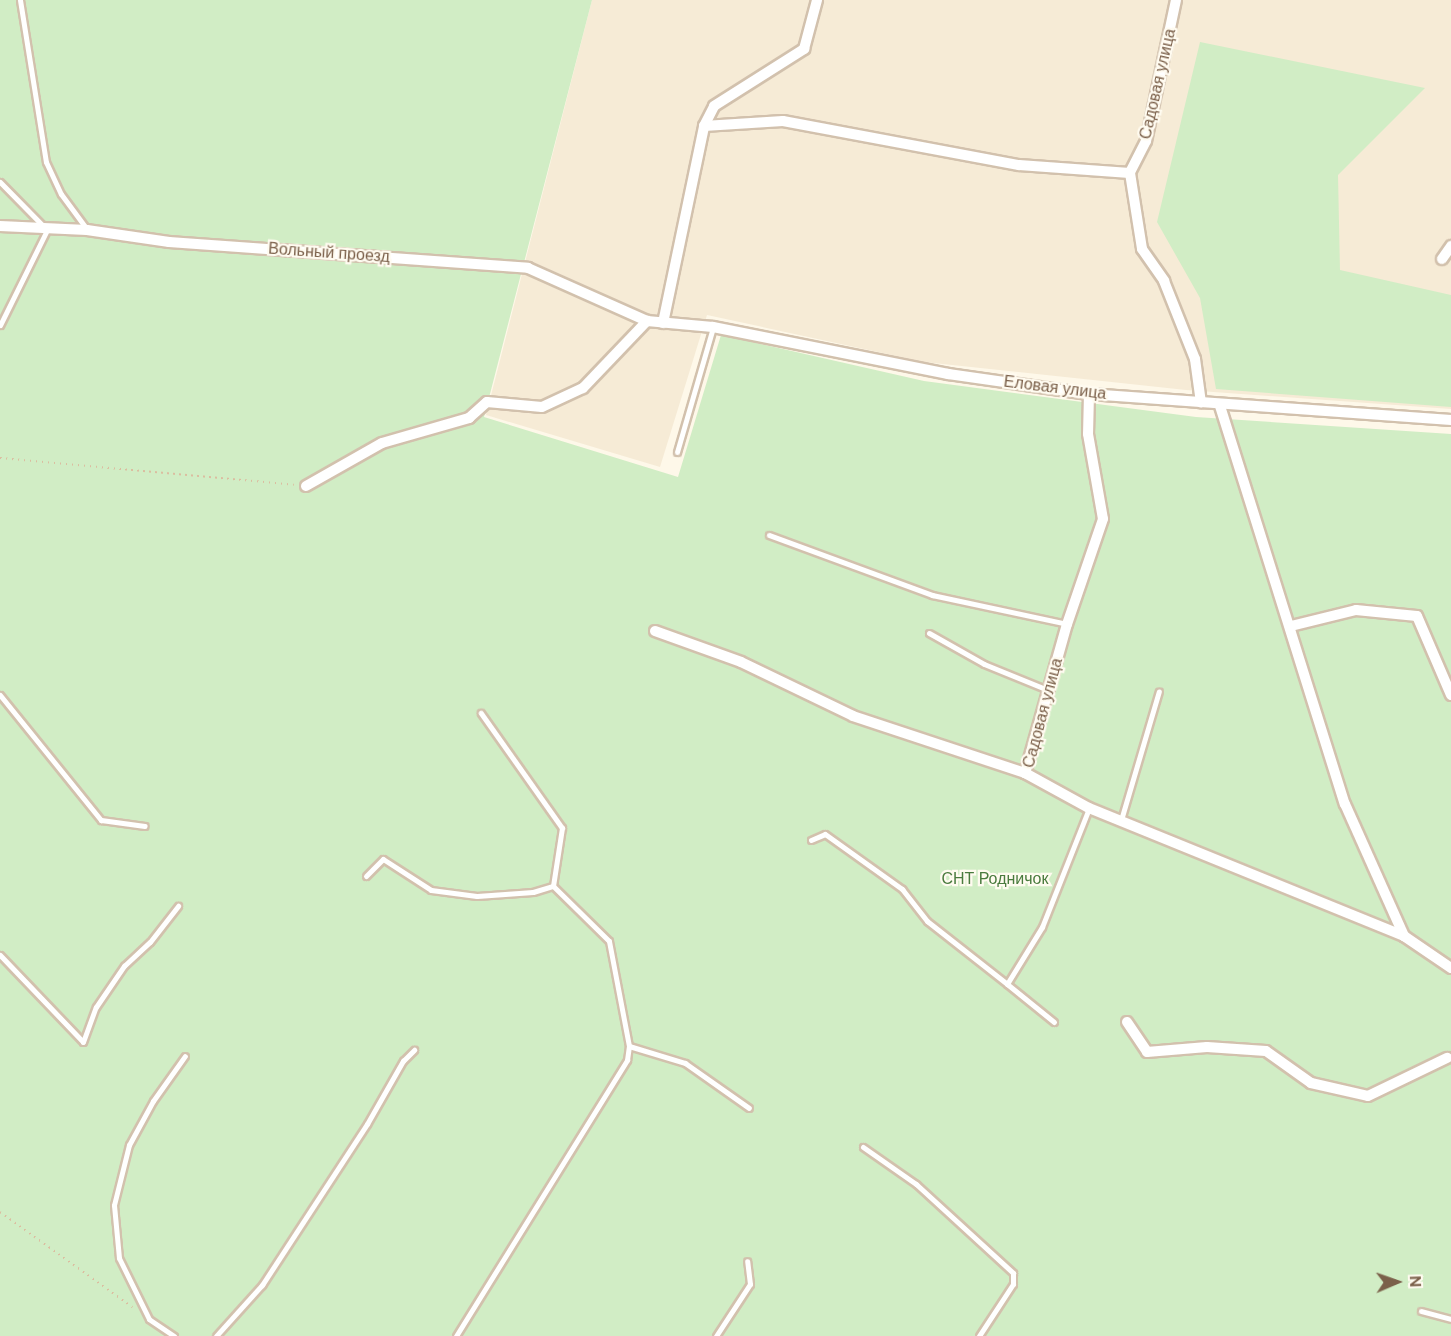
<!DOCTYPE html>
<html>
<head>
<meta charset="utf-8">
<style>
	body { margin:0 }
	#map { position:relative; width:1451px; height:1336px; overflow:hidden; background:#fef8e9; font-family:"DM Sans",sans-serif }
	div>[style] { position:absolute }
	.residential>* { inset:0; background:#f6ebd6 }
	.green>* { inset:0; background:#d1edc5 }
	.path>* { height:2px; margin-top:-1px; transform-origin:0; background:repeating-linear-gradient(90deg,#dbbda0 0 1.5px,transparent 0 6px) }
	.roads { filter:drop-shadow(2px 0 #d2c1ad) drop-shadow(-2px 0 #d2c1ad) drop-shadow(0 2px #d2c1ad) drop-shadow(0 -2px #d2c1ad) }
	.lane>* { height:5px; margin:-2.5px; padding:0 2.5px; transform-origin:2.5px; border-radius:2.5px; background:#fff }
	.street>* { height:10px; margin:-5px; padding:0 5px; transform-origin:5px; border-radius:5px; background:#fff }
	span { translate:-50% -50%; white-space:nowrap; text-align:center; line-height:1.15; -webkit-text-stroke:4.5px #fffbf0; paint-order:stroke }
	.street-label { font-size:16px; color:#7b604a }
	.park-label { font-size:16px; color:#4a7b3e }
	.north { position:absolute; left:1367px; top:1252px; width:60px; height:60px; -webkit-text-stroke:4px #fffbf0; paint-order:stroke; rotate:88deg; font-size:16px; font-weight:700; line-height:24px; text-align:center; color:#7b604a }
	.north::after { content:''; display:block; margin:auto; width:21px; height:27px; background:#7b604a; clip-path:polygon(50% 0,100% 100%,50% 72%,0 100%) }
</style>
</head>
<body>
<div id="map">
	<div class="residential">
		<div style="clip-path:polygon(592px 0,1451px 0,1451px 409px,1186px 390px,924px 362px,707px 315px,660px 467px,486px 415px)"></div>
	</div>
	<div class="green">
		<div style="clip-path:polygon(0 0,592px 0,484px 417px,678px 477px,721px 335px,924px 381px,1196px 417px,1451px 434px,1451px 1336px,0 1336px)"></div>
		<div style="clip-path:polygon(1200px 42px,1425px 88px,1338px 175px,1340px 270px,1451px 295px,1451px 407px,1216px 389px,1200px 298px,1157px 222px)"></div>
	</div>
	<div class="path">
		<div style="left:0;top:458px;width:295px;rotate:5.2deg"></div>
		<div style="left:0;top:1212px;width:163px;rotate:35.7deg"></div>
	</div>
	<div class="roads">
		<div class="lane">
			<div style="left:20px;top:0;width:164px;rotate:80.9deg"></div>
			<div style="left:46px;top:162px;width:35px;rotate:65deg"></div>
			<div style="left:61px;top:194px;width:42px;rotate:53.7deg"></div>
			<div style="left:0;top:182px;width:67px;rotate:45.6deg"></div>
			<div style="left:47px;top:230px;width:106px;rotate:116.3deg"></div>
			<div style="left:677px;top:452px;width:130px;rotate:-73.9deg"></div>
			<div style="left:769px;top:535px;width:174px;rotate:20.2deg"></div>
			<div style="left:932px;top:595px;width:138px;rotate:12.1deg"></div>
			<div style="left:929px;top:633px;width:63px;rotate:29.4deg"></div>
			<div style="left:984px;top:664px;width:69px;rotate:22.1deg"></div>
			<div style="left:0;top:695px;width:161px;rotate:51.1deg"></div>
			<div style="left:101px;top:820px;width:44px;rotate:7.8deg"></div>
			<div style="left:1121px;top:820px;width:134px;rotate:-73.6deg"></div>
			<div style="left:811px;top:840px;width:15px;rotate:-23deg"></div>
			<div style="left:825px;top:834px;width:95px;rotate:35.5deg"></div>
			<div style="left:902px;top:889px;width:41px;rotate:52deg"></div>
			<div style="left:927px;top:921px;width:102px;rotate:38.2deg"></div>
			<div style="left:366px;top:876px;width:24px;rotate:-45deg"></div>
			<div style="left:383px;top:859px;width:57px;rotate:32.9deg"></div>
			<div style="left:431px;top:890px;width:46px;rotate:7.4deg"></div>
			<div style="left:477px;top:896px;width:56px;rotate:-4.1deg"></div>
			<div style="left:533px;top:892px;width:21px;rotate:-17deg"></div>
			<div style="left:0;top:955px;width:120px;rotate:46.3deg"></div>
			<div style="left:83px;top:1042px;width:37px;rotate:-70deg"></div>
			<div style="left:96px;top:1007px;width:50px;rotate:-55.7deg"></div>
			<div style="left:124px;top:966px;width:35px;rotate:-43deg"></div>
			<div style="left:150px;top:942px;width:46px;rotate:-52.1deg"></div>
			<div style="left:1054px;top:1022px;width:60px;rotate:-141deg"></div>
			<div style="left:1007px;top:984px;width:67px;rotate:-58.4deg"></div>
			<div style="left:1042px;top:927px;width:128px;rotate:-68.4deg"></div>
			<div style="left:629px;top:1046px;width:59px;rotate:16.9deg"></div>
			<div style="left:685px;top:1063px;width:78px;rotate:35.1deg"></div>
			<div style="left:863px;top:1147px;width:65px;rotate:34.9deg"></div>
			<div style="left:916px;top:1184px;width:132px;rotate:42.5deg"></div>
			<div style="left:1013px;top:1273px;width:11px;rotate:90deg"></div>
			<div style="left:1013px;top:1284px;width:62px;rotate:123.2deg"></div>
			<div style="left:1421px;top:1311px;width:31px;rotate:15deg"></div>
			<div style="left:174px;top:1336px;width:30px;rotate:-146deg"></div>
			<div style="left:149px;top:1319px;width:68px;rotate:-116.2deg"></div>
			<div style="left:119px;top:1258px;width:53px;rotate:-95.4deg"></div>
			<div style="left:114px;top:1205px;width:62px;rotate:-76deg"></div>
			<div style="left:129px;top:1145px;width:50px;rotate:-61.4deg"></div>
			<div style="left:153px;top:1101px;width:55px;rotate:-54.6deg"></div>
			<div style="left:216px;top:1336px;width:69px;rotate:-48deg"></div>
			<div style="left:262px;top:1285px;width:192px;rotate:-56.9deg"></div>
			<div style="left:367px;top:1124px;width:73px;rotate:-60.3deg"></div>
			<div style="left:403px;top:1061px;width:16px;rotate:-45deg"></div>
			<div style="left:456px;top:1336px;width:325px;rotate:-58.2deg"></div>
			<div style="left:627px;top:1060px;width:14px;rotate:-82deg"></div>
			<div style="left:629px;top:1046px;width:107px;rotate:-100.8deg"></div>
			<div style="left:609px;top:941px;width:78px;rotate:-135.5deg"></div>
			<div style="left:553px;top:886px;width:59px;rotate:-81.2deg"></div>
			<div style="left:562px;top:828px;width:141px;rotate:-125.2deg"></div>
			<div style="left:716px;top:1336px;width:62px;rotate:-56.8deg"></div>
			<div style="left:750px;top:1284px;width:23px;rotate:-97deg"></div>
		</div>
		<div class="street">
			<div style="left:1176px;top:0;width:144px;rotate:102deg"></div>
			<div style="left:1146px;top:141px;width:36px;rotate:117deg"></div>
			<div style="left:1130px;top:173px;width:77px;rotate:81deg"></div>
			<div style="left:1142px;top:249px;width:39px;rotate:55deg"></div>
			<div style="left:1164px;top:281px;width:84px;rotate:68.3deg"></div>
			<div style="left:1195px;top:359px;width:44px;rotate:82.2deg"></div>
			<div style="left:704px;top:126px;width:22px;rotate:-63deg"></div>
			<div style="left:714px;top:106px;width:107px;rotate:-32.3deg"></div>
			<div style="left:804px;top:49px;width:51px;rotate:-75.1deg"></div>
			<div style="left:0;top:226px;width:87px;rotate:2.6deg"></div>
			<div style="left:87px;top:230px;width:83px;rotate:8.3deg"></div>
			<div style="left:169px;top:242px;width:360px;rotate:4.1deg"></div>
			<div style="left:528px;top:268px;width:130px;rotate:24deg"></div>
			<div style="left:647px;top:321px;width:66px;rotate:5.2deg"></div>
			<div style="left:713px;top:327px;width:240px;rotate:11.3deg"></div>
			<div style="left:948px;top:374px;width:142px;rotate:8.1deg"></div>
			<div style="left:1089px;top:394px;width:363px;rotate:4.1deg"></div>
			<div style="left:1442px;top:259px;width:16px;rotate:-55deg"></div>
			<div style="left:663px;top:323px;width:201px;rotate:-78.2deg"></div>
			<div style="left:704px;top:126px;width:79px;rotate:-3.6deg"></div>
			<div style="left:783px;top:121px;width:240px;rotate:10.6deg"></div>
			<div style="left:1019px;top:165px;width:111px;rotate:4.1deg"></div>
			<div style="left:1089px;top:394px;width:40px;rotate:91.4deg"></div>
			<div style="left:1088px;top:434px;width:86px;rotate:80deg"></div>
			<div style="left:1103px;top:519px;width:111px;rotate:108.9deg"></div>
			<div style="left:1067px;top:624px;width:155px;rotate:105.7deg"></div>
			<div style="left:1025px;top:773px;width:73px;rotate:28.7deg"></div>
			<div style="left:1089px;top:808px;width:340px;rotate:22.1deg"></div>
			<div style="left:1220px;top:406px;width:417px;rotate:72.6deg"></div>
			<div style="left:1345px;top:804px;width:145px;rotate:65.9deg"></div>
			<div style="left:1404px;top:936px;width:57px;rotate:34.2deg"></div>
			<div style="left:306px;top:486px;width:87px;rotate:-29.5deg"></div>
			<div style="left:382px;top:443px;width:91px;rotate:-16deg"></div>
			<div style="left:469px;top:418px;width:24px;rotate:-42deg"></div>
			<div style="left:487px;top:402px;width:55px;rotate:5.2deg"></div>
			<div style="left:542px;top:407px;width:45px;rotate:-24.9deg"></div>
			<div style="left:583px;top:388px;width:93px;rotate:-46.3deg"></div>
			<div style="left:1291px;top:626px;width:67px;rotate:-13.8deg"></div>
			<div style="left:1356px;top:610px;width:61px;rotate:5.6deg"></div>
			<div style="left:1417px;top:616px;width:86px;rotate:66.7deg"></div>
			<div style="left:655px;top:631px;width:91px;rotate:19.8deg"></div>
			<div style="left:741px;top:662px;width:124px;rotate:25.7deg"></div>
			<div style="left:853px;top:716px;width:181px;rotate:18.3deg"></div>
			<div style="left:1127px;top:1022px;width:36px;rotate:56deg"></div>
			<div style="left:1147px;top:1052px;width:60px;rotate:-4.8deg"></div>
			<div style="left:1207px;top:1047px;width:59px;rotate:3.9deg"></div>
			<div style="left:1266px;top:1051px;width:55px;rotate:35.4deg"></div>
			<div style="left:1311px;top:1083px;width:58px;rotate:12.8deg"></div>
			<div style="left:1368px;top:1096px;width:88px;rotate:-25.7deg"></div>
		</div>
	</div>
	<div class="street-label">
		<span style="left:1158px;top:84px;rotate:-77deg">Садовая улица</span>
		<span style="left:329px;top:253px;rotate:4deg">Вольный проезд</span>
		<span style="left:1055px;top:388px;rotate:7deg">Еловая улица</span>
		<span style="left:1043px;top:713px;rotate:-75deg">Садовая улица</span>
	</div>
	<div class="park-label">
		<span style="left:995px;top:879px">СНТ Родничок</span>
	</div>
	<div class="north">N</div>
</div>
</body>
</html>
